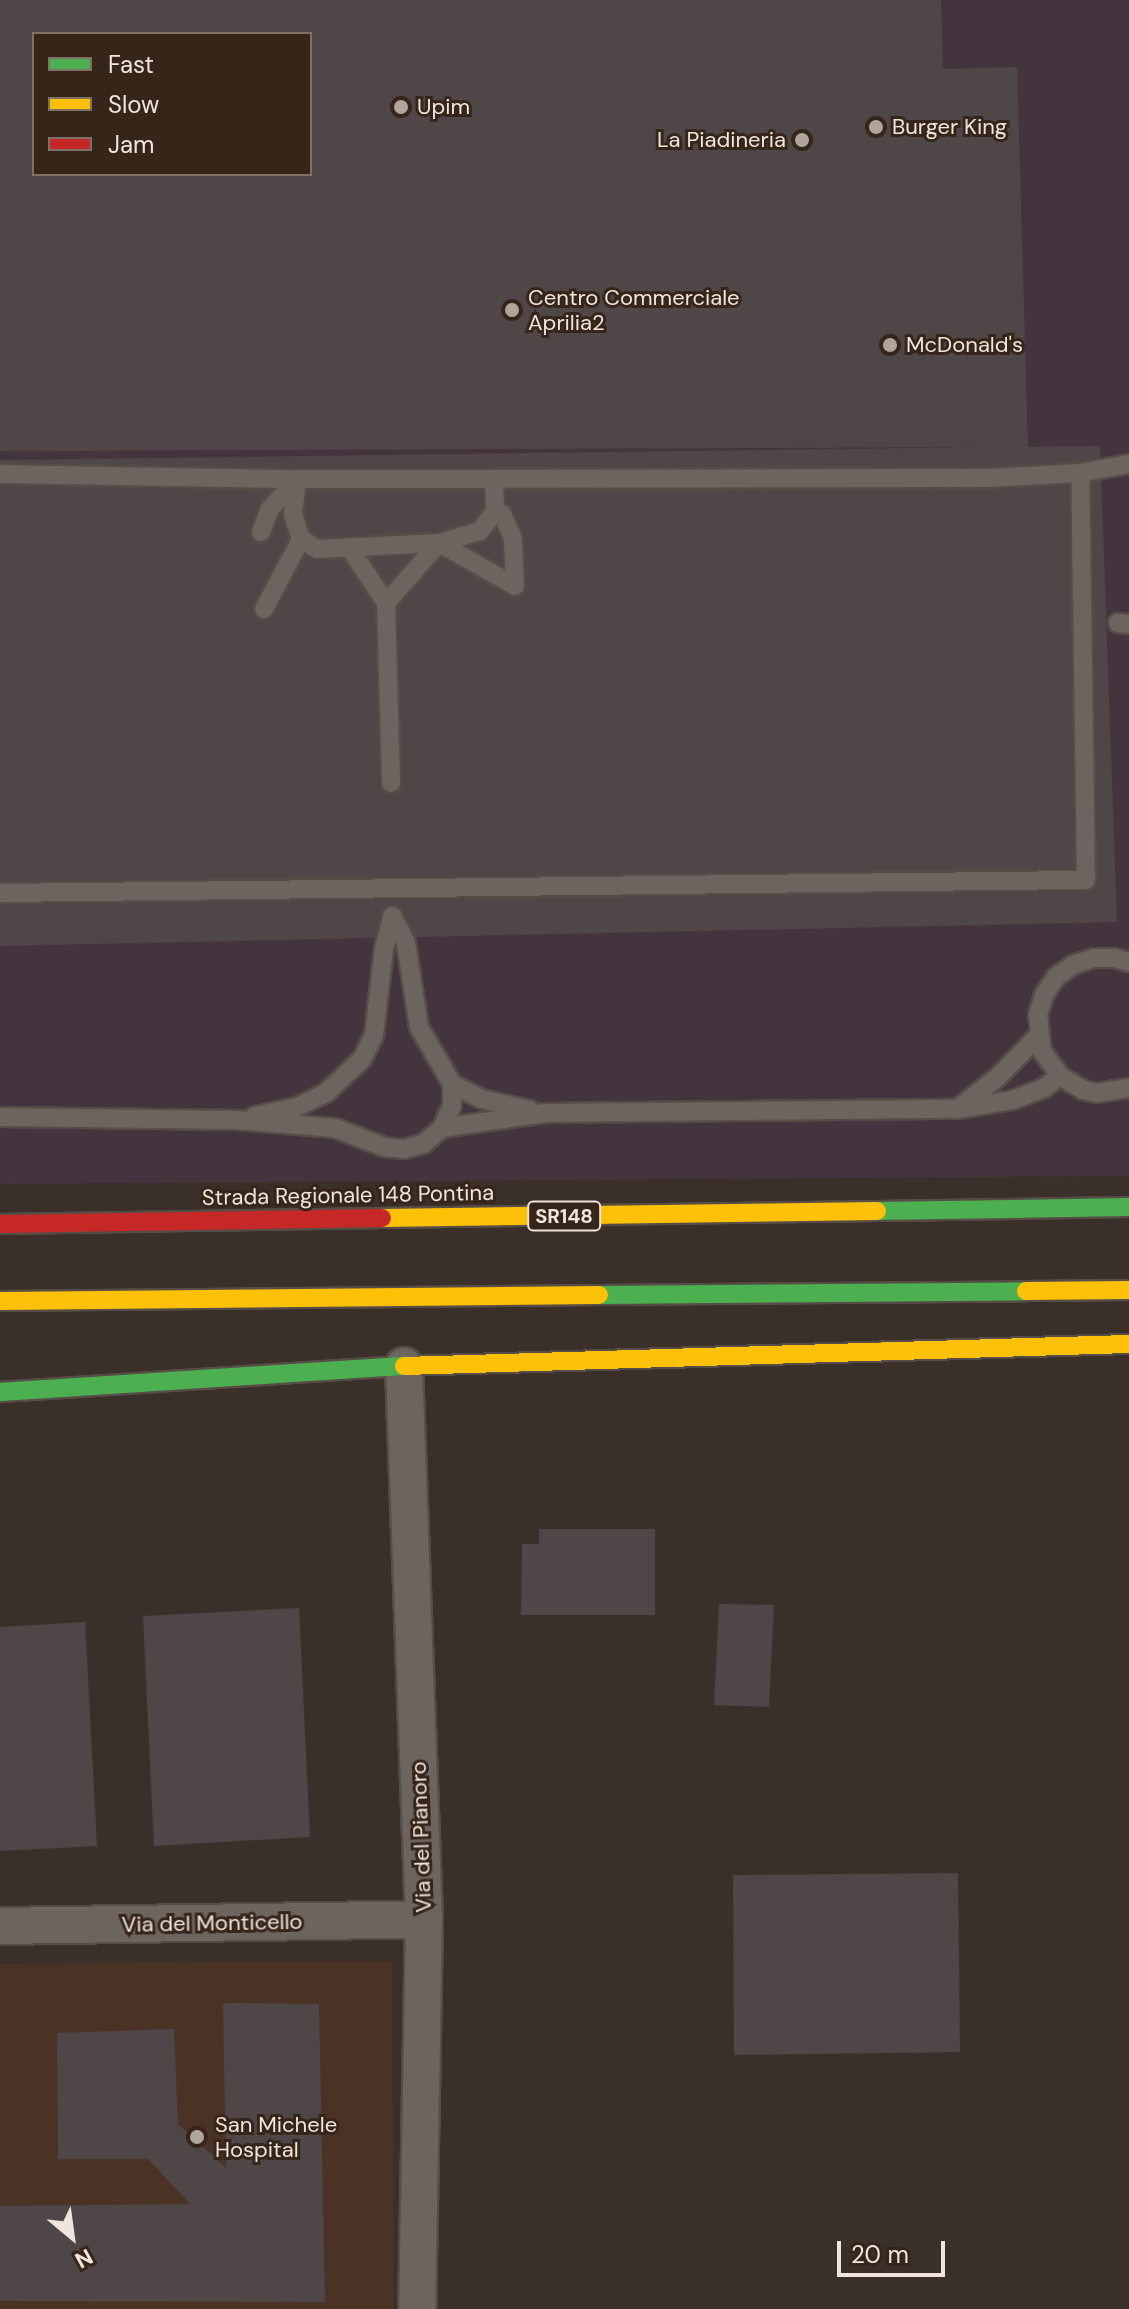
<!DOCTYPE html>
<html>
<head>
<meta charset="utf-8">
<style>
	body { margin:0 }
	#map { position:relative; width:1129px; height:2309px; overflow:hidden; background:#3a3029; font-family:"DM Sans",sans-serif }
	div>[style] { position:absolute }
	.commercial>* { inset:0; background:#44343e }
	.built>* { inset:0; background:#4a3324 }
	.building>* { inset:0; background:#4f4747 }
	.roads { filter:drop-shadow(2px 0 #564d47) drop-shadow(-2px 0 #564d47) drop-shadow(0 2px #564d47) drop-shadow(0 -2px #564d47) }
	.lane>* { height:18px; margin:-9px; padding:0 9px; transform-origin:9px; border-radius:9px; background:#6c655f }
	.street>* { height:36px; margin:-18px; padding:0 18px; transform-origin:18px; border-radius:18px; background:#6c655f }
	.fast>* { height:18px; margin:-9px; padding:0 9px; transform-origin:9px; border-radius:9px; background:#4caf50 }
	.slow>* { height:18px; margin:-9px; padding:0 9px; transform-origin:9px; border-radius:9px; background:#ffc107 }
	.jam>* { height:18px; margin:-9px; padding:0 9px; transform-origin:9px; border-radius:9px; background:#c62828 }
	.dots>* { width:22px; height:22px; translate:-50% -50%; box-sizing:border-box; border:4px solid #362519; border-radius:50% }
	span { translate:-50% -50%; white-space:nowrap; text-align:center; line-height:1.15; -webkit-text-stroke:6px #362519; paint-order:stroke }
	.shield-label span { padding:2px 6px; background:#362519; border:2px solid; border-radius:6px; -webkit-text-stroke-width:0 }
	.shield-label { font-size:20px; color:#f0e4dc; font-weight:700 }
	.poi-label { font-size:22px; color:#f0e4dc }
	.left { translate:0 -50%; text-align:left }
	.right { translate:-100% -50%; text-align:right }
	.street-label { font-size:22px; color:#f0e4dc }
	.legend { position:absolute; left:32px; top:32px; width:280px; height:144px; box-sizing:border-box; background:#362519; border:2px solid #807167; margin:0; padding:10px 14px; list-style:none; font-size:24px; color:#f0e4dc }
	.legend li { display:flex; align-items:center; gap:16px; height:40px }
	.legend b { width:40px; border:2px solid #807167 }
	.north { position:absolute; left:32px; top:2197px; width:80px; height:80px; -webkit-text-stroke:6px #362519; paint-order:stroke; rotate:151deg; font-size:22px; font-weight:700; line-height:32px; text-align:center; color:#f0e4dc }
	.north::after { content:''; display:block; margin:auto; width:28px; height:36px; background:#f0e4dc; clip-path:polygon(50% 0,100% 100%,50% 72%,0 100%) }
	.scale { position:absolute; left:837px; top:2241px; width:108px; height:36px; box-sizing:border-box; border:4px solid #f0e4dc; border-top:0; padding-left:10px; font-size:24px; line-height:28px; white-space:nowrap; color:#f0e4dc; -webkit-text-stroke:6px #362519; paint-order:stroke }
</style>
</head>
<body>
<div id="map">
	<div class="commercial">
		<div style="clip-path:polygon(evenodd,0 0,1129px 0,1129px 1176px,0 1184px,0 0,34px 34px,310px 34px,310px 174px,34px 174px,34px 34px)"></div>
	</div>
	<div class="built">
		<div style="clip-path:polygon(392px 1961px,394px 2309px,0 2309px,0 1964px)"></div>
	</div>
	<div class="building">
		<div style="clip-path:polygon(evenodd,0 0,941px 0,943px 69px,1017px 67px,1028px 447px,1100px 446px,1117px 922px,0 946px,0 460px,989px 447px,0 451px,0 0,34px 34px,310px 34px,310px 174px,34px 174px,34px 34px)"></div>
		<div style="clip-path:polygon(539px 1529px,655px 1529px,655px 1615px,521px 1615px,522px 1544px,539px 1544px)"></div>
		<div style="clip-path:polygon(719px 1604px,774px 1605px,769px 1707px,714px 1705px)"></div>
		<div style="clip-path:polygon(299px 1608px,310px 1837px,154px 1846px,143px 1616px)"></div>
		<div style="clip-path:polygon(85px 1622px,97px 1846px,0 1851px,0 1627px)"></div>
		<div style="clip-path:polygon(958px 1873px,960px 2052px,734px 2055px,733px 1875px)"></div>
		<div style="clip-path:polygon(223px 2003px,319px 2004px,325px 2302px,0 2301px,0 2206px,190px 2204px,148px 2159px,58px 2159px,57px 2033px,174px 2029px,178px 2124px,226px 2168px)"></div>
	</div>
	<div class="roads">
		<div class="lane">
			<div style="left:1080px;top:473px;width:50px;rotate:-10.4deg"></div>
			<div style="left:0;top:474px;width:297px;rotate:1deg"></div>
			<div style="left:297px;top:479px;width:197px"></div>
			<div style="left:494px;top:479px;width:32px;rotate:88deg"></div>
			<div style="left:495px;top:511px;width:25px;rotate:127deg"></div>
			<div style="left:480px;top:531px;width:43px;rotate:163.7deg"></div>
			<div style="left:439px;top:543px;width:122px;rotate:177.2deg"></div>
			<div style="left:317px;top:549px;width:19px;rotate:-148deg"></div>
			<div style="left:301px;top:539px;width:26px;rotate:-108deg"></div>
			<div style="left:293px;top:514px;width:35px;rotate:-83deg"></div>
			<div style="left:495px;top:511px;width:8px;rotate:23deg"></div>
			<div style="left:502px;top:514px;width:27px;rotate:66deg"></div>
			<div style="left:513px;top:539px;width:47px;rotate:87.6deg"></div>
			<div style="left:261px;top:532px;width:25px;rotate:-69deg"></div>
			<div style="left:270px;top:509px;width:40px;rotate:-48deg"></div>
			<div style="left:349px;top:547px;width:67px;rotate:56.5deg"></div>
			<div style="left:386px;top:603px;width:180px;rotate:88.4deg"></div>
			<div style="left:386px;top:603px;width:80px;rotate:-48.5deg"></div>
			<div style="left:439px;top:543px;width:87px;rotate:29.5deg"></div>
			<div style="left:264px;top:609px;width:79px;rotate:-62.1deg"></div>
			<div style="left:1118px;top:623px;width:11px;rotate:5deg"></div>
			<div style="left:0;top:893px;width:1086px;rotate:-0.69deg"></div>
			<div style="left:1086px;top:880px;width:407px;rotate:-90.8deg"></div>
			<div style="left:1080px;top:473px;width:92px;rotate:176.9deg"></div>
			<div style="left:988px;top:478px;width:494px;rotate:179.9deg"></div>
			<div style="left:1129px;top:962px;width:16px;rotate:-165deg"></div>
			<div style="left:1114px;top:958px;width:20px;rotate:180deg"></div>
			<div style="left:1094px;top:958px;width:22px;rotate:162deg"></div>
			<div style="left:1073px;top:965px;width:21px;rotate:145deg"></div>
			<div style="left:1056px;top:977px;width:22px;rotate:124deg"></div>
			<div style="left:1044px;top:995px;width:21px;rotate:107deg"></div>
			<div style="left:1038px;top:1015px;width:36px;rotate:84deg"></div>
			<div style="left:1042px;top:1051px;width:31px;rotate:54deg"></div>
			<div style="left:1060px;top:1076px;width:27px;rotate:31deg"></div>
			<div style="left:1083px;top:1090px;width:14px;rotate:12deg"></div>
			<div style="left:1097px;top:1093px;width:32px;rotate:-9deg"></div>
			<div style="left:452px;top:1084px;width:33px;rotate:27deg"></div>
			<div style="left:481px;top:1099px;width:50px;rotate:12.7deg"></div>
			<div style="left:960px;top:1107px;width:48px;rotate:-38.3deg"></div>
			<div style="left:998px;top:1077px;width:57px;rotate:-45.7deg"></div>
			<div style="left:255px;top:1116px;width:43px;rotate:-12.1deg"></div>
			<div style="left:297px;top:1107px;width:32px;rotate:-26deg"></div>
			<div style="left:326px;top:1093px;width:50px;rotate:-43.4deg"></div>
			<div style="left:362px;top:1059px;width:27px;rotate:-63deg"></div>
			<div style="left:374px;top:1035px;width:87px;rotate:-83.4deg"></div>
			<div style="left:384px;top:949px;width:34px;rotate:-76deg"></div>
			<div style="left:0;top:1117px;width:237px;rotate:0.7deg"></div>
			<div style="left:237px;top:1120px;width:98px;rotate:4.7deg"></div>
			<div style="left:335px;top:1128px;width:53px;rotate:21.2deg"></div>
			<div style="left:384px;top:1147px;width:20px;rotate:6deg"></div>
			<div style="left:404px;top:1149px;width:20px;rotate:-15deg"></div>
			<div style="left:423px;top:1144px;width:25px;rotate:-40deg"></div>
			<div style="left:442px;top:1128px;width:24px;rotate:-66deg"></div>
			<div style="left:452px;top:1106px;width:22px;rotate:-90deg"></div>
			<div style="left:452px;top:1084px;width:66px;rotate:-120.1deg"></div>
			<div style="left:419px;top:1027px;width:85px;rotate:-98.8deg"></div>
			<div style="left:406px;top:943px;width:30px;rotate:-117deg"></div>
			<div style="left:442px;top:1128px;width:104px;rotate:-8.3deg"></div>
			<div style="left:545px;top:1113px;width:412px;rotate:-0.6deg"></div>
			<div style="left:957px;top:1109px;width:57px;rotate:-9.1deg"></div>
			<div style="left:1013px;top:1100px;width:33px;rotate:-21deg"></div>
			<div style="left:1044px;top:1088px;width:20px;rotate:-37deg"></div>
		</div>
		<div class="street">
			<div style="left:404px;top:1366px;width:553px;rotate:87.93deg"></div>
			<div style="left:424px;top:1919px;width:390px;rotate:91deg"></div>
			<div style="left:0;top:1926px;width:424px;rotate:-0.9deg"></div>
		</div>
		<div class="fast">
			<div style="left:877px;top:1211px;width:252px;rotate:-0.9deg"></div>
			<div style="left:599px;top:1295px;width:427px;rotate:-0.5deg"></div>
			<div style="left:0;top:1392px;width:405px;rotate:-3.7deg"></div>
		</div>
		<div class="slow">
			<div style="left:382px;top:1218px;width:495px;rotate:-0.8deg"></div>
			<div style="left:1026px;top:1291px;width:103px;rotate:-0.6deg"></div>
			<div style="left:0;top:1301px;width:599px;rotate:-0.57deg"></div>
			<div style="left:404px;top:1366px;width:725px;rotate:-1.74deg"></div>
		</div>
		<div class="jam">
			<div style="left:0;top:1224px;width:382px;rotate:-0.9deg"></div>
		</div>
	</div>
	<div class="dots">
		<div style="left:401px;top:107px;background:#b0a59d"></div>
		<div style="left:876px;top:127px;background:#b0a59d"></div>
		<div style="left:802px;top:140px;background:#b0a59d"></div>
		<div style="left:512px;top:310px;background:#b0a59d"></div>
		<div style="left:890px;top:345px;background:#b0a59d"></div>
		<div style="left:197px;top:2137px;background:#b0a59d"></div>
	</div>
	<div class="shield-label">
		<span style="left:564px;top:1216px">SR148</span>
	</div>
	<div class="poi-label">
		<span class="left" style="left:417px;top:107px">Upim</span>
		<span class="left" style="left:892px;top:127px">Burger King</span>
		<span class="right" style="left:786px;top:140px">La Piadineria</span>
		<span class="left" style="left:528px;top:310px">Centro Commerciale<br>Aprilia2</span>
		<span class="left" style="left:906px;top:345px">McDonald's</span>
		<span class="left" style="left:215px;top:2137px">San Michele<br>Hospital</span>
	</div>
	<div class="street-label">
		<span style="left:348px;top:1195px;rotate:-1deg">Strada Regionale 148 Pontina</span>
		<span style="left:421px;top:1837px;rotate:-92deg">Via del Pianoro</span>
		<span style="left:212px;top:1923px;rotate:-1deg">Via del Monticello</span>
	</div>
	<ul class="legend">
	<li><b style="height:10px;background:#4caf50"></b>Fast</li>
	<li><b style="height:10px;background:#ffc107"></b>Slow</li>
	<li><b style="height:10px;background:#c62828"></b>Jam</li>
	</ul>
	<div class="north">N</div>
	<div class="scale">20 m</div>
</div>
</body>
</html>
